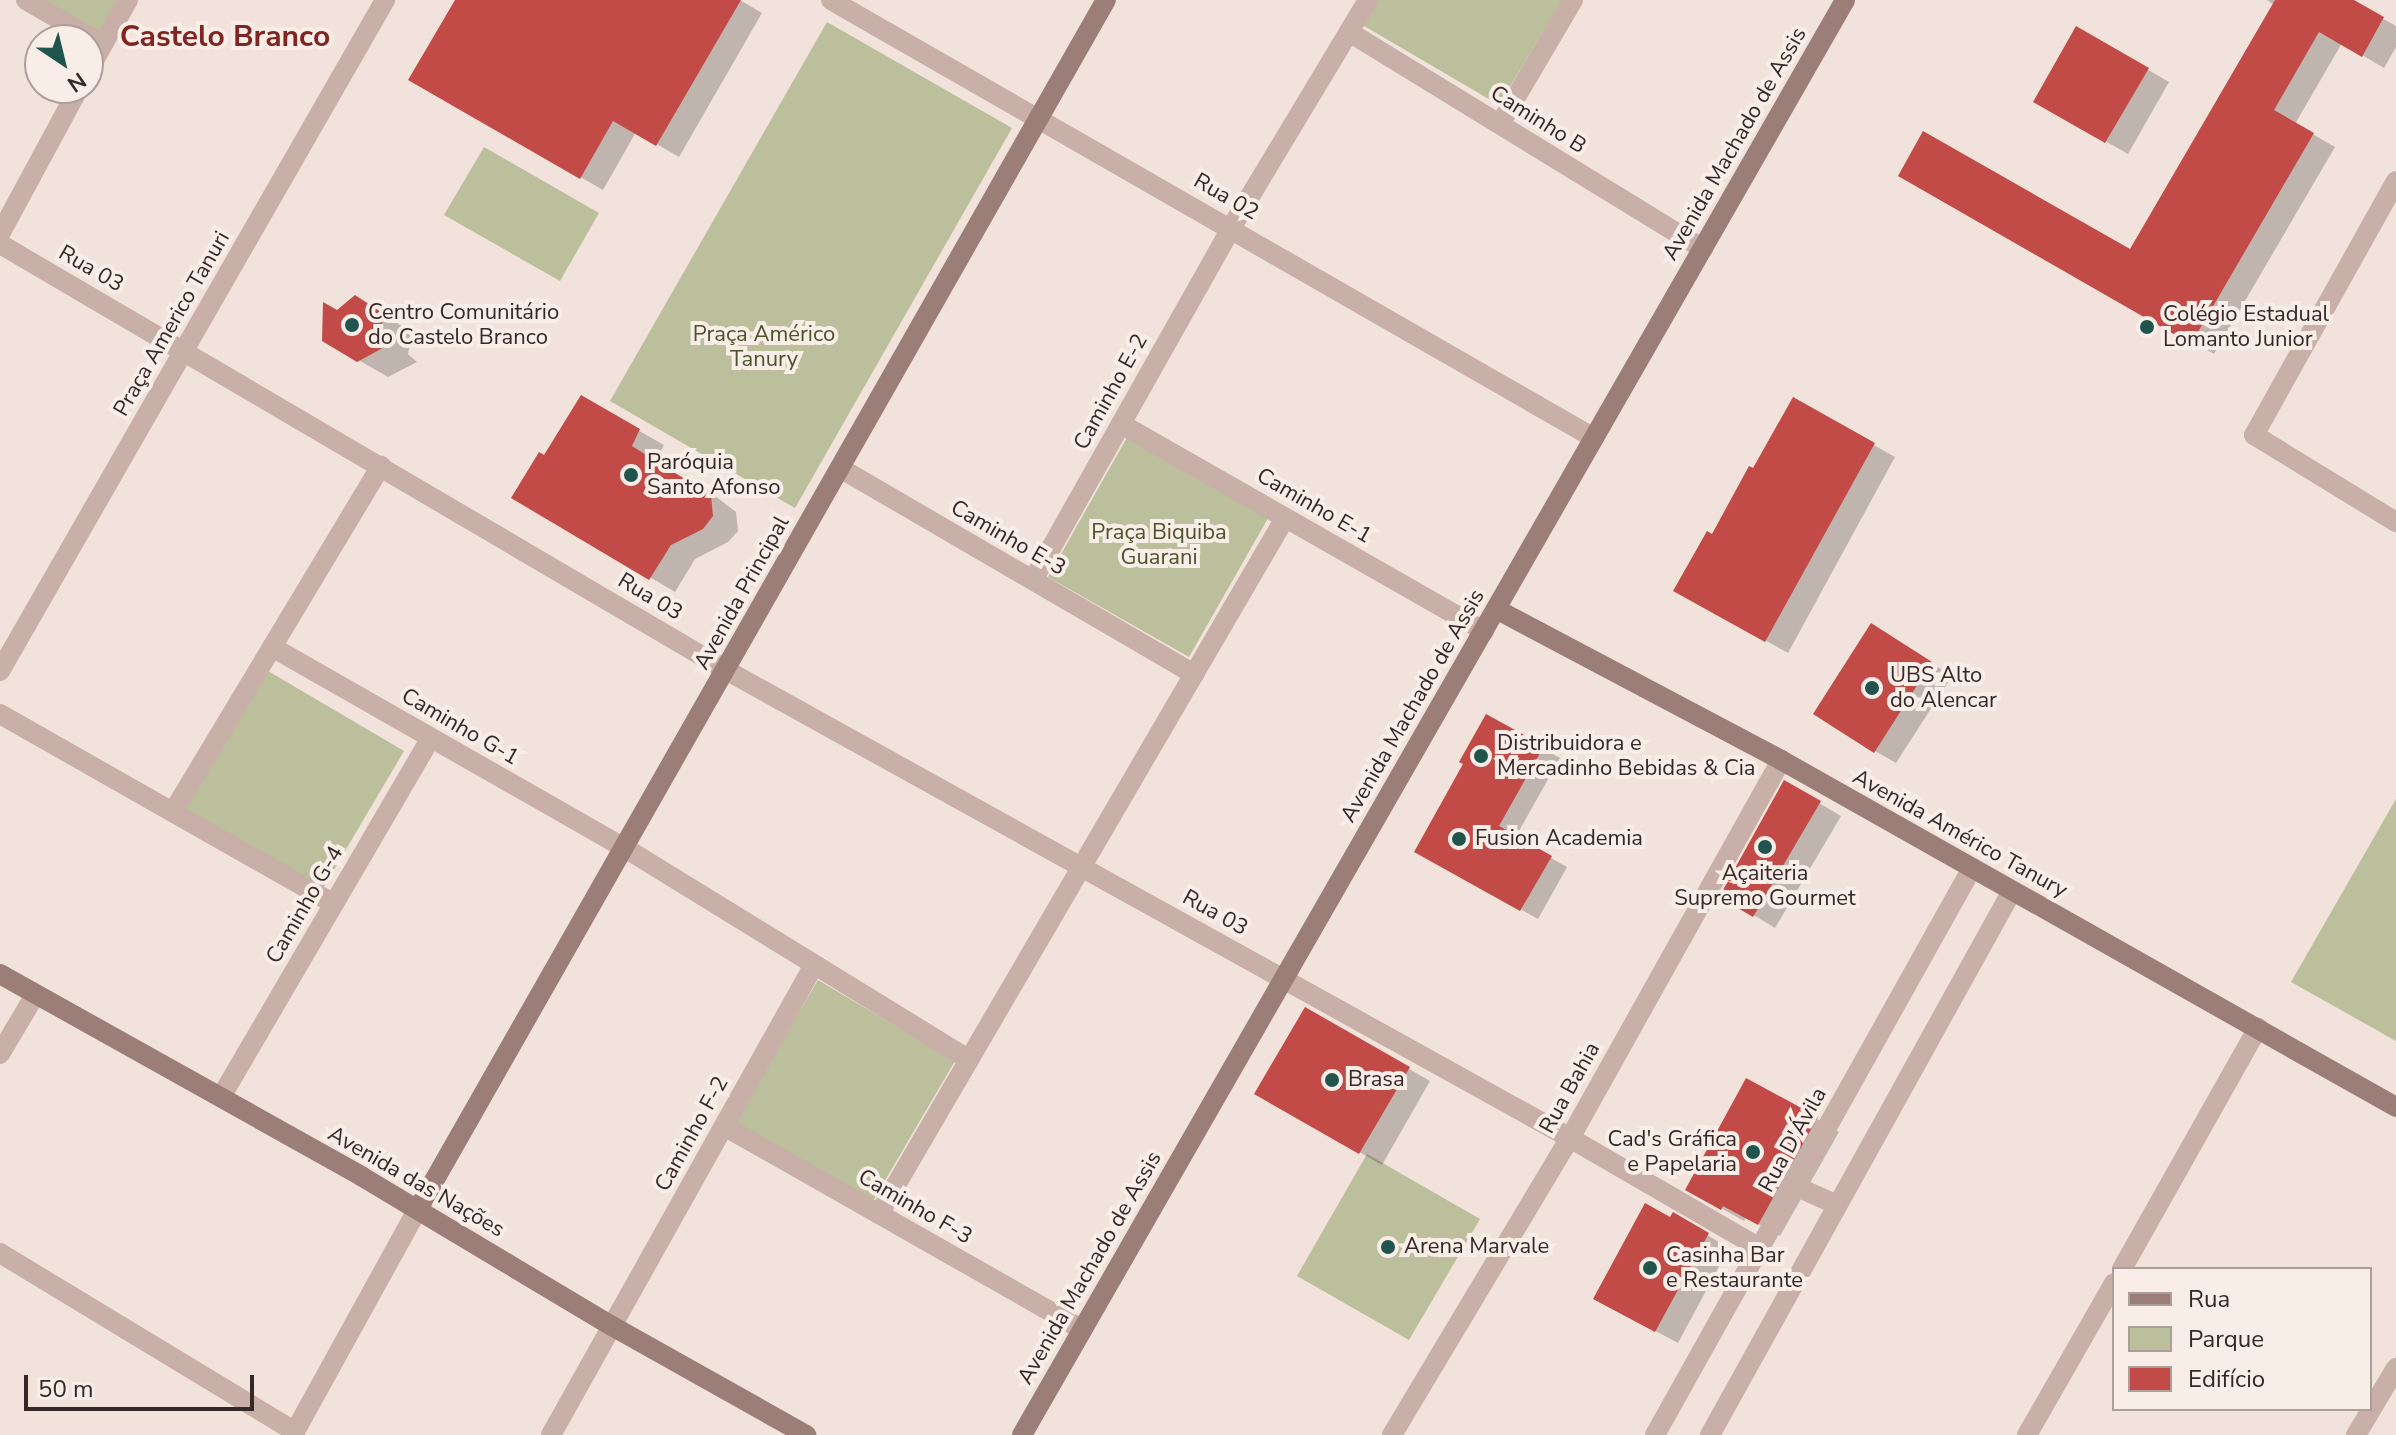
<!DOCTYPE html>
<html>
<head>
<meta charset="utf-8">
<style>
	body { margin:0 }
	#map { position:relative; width:2396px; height:1435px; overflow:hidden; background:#f1e2db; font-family:"Nunito Sans",sans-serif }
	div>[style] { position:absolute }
	.green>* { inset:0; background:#bbbf9b }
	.shadow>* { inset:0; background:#0003 }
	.building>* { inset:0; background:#c24b48 }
	.street>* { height:20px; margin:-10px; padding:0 10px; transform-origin:10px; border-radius:10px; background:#c8afa7 }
	.secondary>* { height:20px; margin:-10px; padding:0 10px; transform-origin:10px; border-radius:10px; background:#9c7e79 }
	.dots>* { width:22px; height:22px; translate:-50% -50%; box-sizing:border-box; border:4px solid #f9ede7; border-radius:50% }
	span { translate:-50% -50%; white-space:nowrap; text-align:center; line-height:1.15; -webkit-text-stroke:8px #f9ede7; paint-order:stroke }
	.street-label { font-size:22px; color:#352928 }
	.poi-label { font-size:22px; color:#352928 }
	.left { translate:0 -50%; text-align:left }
	.right { translate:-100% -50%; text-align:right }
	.park-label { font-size:22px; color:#4d522c }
	.district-label { font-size:30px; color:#812523; font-weight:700 }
	.legend { position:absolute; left:2112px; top:1267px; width:260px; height:144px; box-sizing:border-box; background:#f9ede7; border:2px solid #ab9f9b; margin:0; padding:10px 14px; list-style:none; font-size:24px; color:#352928 }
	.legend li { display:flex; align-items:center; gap:16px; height:40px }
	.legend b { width:40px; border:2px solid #ab9f9b }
	.north { position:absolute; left:24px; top:24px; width:80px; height:80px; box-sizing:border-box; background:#f9ede7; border:2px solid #ab9f9b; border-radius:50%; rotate:145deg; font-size:22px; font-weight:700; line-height:32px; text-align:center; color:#352928 }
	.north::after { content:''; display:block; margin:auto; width:28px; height:36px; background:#1f554d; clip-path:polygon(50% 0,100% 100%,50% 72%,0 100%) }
	.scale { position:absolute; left:24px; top:1375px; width:230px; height:36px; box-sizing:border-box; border:4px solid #352928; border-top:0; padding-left:10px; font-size:24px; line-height:28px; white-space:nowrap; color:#352928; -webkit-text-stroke:6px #f9ede7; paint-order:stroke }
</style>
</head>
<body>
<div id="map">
	<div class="green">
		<div style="clip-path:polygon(37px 0,118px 0,97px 35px)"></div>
		<div style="clip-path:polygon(1372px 0,1562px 0,1499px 105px,1359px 23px)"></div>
		<div style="clip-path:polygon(827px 22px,1012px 128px,795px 508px,610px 401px)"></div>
		<div style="clip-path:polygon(484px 147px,599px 213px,560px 281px,444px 215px)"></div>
		<div style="clip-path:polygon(1129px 434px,1271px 513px,1189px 657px,1048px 577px)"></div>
		<div style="clip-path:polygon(268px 671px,404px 751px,322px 890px,185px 810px)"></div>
		<div style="clip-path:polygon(2396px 799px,2396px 1041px,2291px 982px)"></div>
		<div style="clip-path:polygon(818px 980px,955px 1061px,870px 1206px,732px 1125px)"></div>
		<div style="clip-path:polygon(1367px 1154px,1480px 1219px,1409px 1340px,1297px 1276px)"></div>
	</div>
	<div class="shadow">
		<div style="clip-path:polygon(457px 0,740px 0,762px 13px,679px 157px,636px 132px,603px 190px,411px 80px)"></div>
		<div style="clip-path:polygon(2267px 0,2350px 0,2396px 26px,2396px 47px,2384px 68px,2342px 43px,2295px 124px,2335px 147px,2214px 354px,1901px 175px,2131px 252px,2274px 5px)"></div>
		<div style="clip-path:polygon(2077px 29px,2169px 82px,2128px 154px,2035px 101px)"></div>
		<div style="clip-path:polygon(355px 298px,412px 332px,408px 354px,417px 362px,388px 377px,324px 340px,337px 312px)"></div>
		<div style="clip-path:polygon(581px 398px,664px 445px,655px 462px,710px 492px,736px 512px,738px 531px,728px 542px,695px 559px,675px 592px,514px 497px,545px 458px)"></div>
		<div style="clip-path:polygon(1794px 400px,1895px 457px,1788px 653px,1676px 591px,1754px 471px)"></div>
		<div style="clip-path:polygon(1893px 638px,1952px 676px,1896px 763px,1875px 751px)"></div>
		<div style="clip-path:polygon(1486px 716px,1560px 758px,1515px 838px,1567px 867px,1538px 919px,1416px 851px,1466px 764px)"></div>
		<div style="clip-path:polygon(1785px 783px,1841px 816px,1775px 928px,1722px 896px)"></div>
		<div style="clip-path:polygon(1305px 1009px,1430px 1081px,1382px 1165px,1256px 1093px)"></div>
		<div style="clip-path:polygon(1817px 1119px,1839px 1132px,1780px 1236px,1746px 1217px,1744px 1221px,1688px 1189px)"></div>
		<div style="clip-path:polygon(1673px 1215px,1729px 1248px,1678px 1343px,1618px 1311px)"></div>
	</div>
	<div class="building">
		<div style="clip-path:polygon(455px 0,741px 0,656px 146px,613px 121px,580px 179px,408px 80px)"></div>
		<div style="clip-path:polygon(2275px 0,2354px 0,2384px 17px,2362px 57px,2319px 32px,2274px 110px,2314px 133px,2191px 344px,1898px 176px,1923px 131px,2130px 249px)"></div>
		<div style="clip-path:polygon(2076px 26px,2149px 68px,2105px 143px,2033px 102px)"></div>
		<div style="clip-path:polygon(355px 295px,384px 314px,379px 336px,390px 344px,357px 362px,322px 341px,323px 302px,337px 310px)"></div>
		<div style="clip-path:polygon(581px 395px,640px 429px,632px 446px,683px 478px,685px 475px,711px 496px,713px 516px,703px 529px,671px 545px,649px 580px,511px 498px,539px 452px,544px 455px)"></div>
		<div style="clip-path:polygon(1793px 397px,1875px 443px,1765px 642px,1673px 591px,1707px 531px,1712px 534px,1749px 466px,1753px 468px)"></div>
		<div style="clip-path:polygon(1871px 623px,1932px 662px,1874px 753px,1813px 714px)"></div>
		<div style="clip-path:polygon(1486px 714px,1544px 746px,1499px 826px,1552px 856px,1520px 911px,1414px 852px,1463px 764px,1459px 762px)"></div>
		<div style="clip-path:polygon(1784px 780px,1821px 801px,1753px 917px,1719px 897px)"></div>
		<div style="clip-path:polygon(1305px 1007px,1410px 1067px,1359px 1154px,1254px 1094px)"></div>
		<div style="clip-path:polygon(1746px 1078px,1818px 1117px,1758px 1225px,1723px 1206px,1721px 1210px,1685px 1190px)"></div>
		<div style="clip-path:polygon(1645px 1203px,1670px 1217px,1673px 1212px,1709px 1233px,1655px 1332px,1593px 1299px)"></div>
	</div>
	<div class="street">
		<div style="left:26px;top:0;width:88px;rotate:30.1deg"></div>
		<div style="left:831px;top:0;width:880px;rotate:29.86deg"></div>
		<div style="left:1349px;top:32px;width:415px;rotate:31.5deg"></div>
		<div style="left:88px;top:71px;width:81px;rotate:-60.6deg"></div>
		<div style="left:1500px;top:124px;width:144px;rotate:-59.5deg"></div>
		<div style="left:2396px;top:181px;width:291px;rotate:119.2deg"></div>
		<div style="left:2254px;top:435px;width:167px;rotate:31.5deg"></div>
		<div style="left:0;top:234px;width:166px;rotate:-61.6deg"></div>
		<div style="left:0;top:244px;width:842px;rotate:30.4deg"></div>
		<div style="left:726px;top:670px;width:965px;rotate:29.01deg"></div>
		<div style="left:1570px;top:1138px;width:220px;rotate:30.1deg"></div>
		<div style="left:1121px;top:424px;width:418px;rotate:29.7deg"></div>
		<div style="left:840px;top:468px;width:410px;rotate:30.2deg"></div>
		<div style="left:1033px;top:580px;width:404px;rotate:-60.6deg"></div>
		<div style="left:1231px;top:228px;width:266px;rotate:-59deg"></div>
		<div style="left:272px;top:647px;width:406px;rotate:29.7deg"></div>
		<div style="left:625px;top:848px;width:404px;rotate:31.6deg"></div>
		<div style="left:0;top:671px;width:774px;rotate:-60.15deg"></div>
		<div style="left:0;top:714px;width:384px;rotate:29.6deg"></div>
		<div style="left:173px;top:812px;width:404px;rotate:-59deg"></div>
		<div style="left:0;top:1054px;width:69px;rotate:-59.3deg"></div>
		<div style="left:221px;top:1097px;width:416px;rotate:-59.7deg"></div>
		<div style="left:724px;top:1126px;width:412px;rotate:29.6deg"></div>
		<div style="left:1795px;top:1186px;width:46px;rotate:24.3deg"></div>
		<div style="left:879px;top:1214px;width:806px;rotate:-59.74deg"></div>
		<div style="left:0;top:1253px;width:345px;rotate:31.2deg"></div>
		<div style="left:2122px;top:1269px;width:277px;rotate:-60.6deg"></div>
		<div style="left:293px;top:1435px;width:258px;rotate:-61.1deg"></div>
		<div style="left:551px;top:1435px;width:539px;rotate:-60.77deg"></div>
		<div style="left:1392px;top:1435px;width:346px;rotate:-59.1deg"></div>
		<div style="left:1570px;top:1138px;width:433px;rotate:-60.8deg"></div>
		<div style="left:1655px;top:1435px;width:650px;rotate:-60.79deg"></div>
		<div style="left:1710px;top:1435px;width:622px;rotate:-60.96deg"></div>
		<div style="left:2027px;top:1435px;width:175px;rotate:-60.2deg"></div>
		<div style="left:2356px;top:1435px;width:78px;rotate:-59.2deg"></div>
	</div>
	<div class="secondary">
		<div style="left:1496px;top:609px;width:323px;rotate:27.9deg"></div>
		<div style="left:1781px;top:760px;width:706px;rotate:29.43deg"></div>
		<div style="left:0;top:974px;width:414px;rotate:29.2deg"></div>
		<div style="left:361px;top:1176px;width:292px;rotate:30.9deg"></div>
		<div style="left:612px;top:1326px;width:223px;rotate:29.3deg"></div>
		<div style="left:418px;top:1209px;width:1391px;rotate:-60.36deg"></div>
		<div style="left:1022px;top:1435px;width:1654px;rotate:-60.16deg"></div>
	</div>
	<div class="dots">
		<div style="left:352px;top:325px;background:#1f554d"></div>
		<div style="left:2147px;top:327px;background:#1f554d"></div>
		<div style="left:631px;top:475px;background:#1f554d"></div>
		<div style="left:1872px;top:688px;background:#1f554d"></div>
		<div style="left:1481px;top:756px;background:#1f554d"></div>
		<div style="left:1459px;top:839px;background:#1f554d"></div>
		<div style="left:1765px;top:847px;background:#1f554d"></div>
		<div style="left:1332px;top:1080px;background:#1f554d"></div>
		<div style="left:1753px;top:1152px;background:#1f554d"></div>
		<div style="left:1388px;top:1247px;background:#1f554d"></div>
		<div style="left:1650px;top:1268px;background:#1f554d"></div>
	</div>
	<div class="street-label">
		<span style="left:1538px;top:120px;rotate:32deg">Caminho B</span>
		<span style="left:1735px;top:144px;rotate:-60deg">Avenida Machado de Assis</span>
		<span style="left:1226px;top:197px;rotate:30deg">Rua 02</span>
		<span style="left:91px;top:269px;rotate:30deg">Rua 03</span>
		<span style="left:172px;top:324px;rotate:-60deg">Praça Americo Tanuri</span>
		<span style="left:1111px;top:392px;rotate:-61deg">Caminho E-2</span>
		<span style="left:1314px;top:506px;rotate:30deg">Caminho E-1</span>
		<span style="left:1008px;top:538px;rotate:30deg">Caminho E-3</span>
		<span style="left:742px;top:593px;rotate:-61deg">Avenida Principal</span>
		<span style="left:650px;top:597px;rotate:31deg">Rua 03</span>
		<span style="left:1413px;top:706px;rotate:-60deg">Avenida Machado de Assis</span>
		<span style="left:460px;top:727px;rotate:30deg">Caminho G-1</span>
		<span style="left:1960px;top:834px;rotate:29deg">Avenida Américo Tanury</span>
		<span style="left:305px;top:905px;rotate:-60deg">Caminho G-4</span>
		<span style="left:1215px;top:913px;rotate:29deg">Rua 03</span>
		<span style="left:1570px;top:1088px;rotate:-61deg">Rua Bahia</span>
		<span style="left:692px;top:1134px;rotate:-61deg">Caminho F-2</span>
		<span style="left:1793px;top:1140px;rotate:-61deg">Rua D'Ávila</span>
		<span style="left:416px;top:1182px;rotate:30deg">Avenida das Nações</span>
		<span style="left:915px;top:1207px;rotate:30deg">Caminho F-3</span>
		<span style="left:1090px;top:1268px;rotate:-60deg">Avenida Machado de Assis</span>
	</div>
	<div class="poi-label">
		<span class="left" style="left:368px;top:325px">Centro Comunitário<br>do Castelo Branco</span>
		<span class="left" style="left:2163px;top:327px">Colégio Estadual<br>Lomanto Junior</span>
		<span class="left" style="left:647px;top:475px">Paróquia<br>Santo Afonso</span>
		<span class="left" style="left:1890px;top:688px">UBS Alto<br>do Alencar</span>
		<span class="left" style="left:1497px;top:756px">Distribuidora e<br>Mercadinho Bebidas &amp; Cia</span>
		<span class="left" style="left:1475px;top:839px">Fusion Academia</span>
		<span style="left:1765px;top:886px">Açaiteria<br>Supremo Gourmet</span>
		<span class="left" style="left:1348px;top:1080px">Brasa</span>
		<span class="right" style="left:1737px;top:1152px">Cad's Gráfica<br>e Papelaria</span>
		<span class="left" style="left:1404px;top:1247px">Arena Marvale</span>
		<span class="left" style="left:1666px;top:1268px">Casinha Bar<br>e Restaurante</span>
	</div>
	<div class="park-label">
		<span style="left:764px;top:347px">Praça Américo<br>Tanury</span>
		<span style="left:1159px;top:545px">Praça Biquiba<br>Guarani</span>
	</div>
	<div class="district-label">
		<span style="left:225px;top:37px">Castelo Branco</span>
	</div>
	<ul class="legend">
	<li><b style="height:10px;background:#9c7e79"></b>Rua</li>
	<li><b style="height:22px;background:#bbbf9b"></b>Parque</li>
	<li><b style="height:22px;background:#c24b48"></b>Edifício</li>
	</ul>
	<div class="north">N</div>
	<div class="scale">50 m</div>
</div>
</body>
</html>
